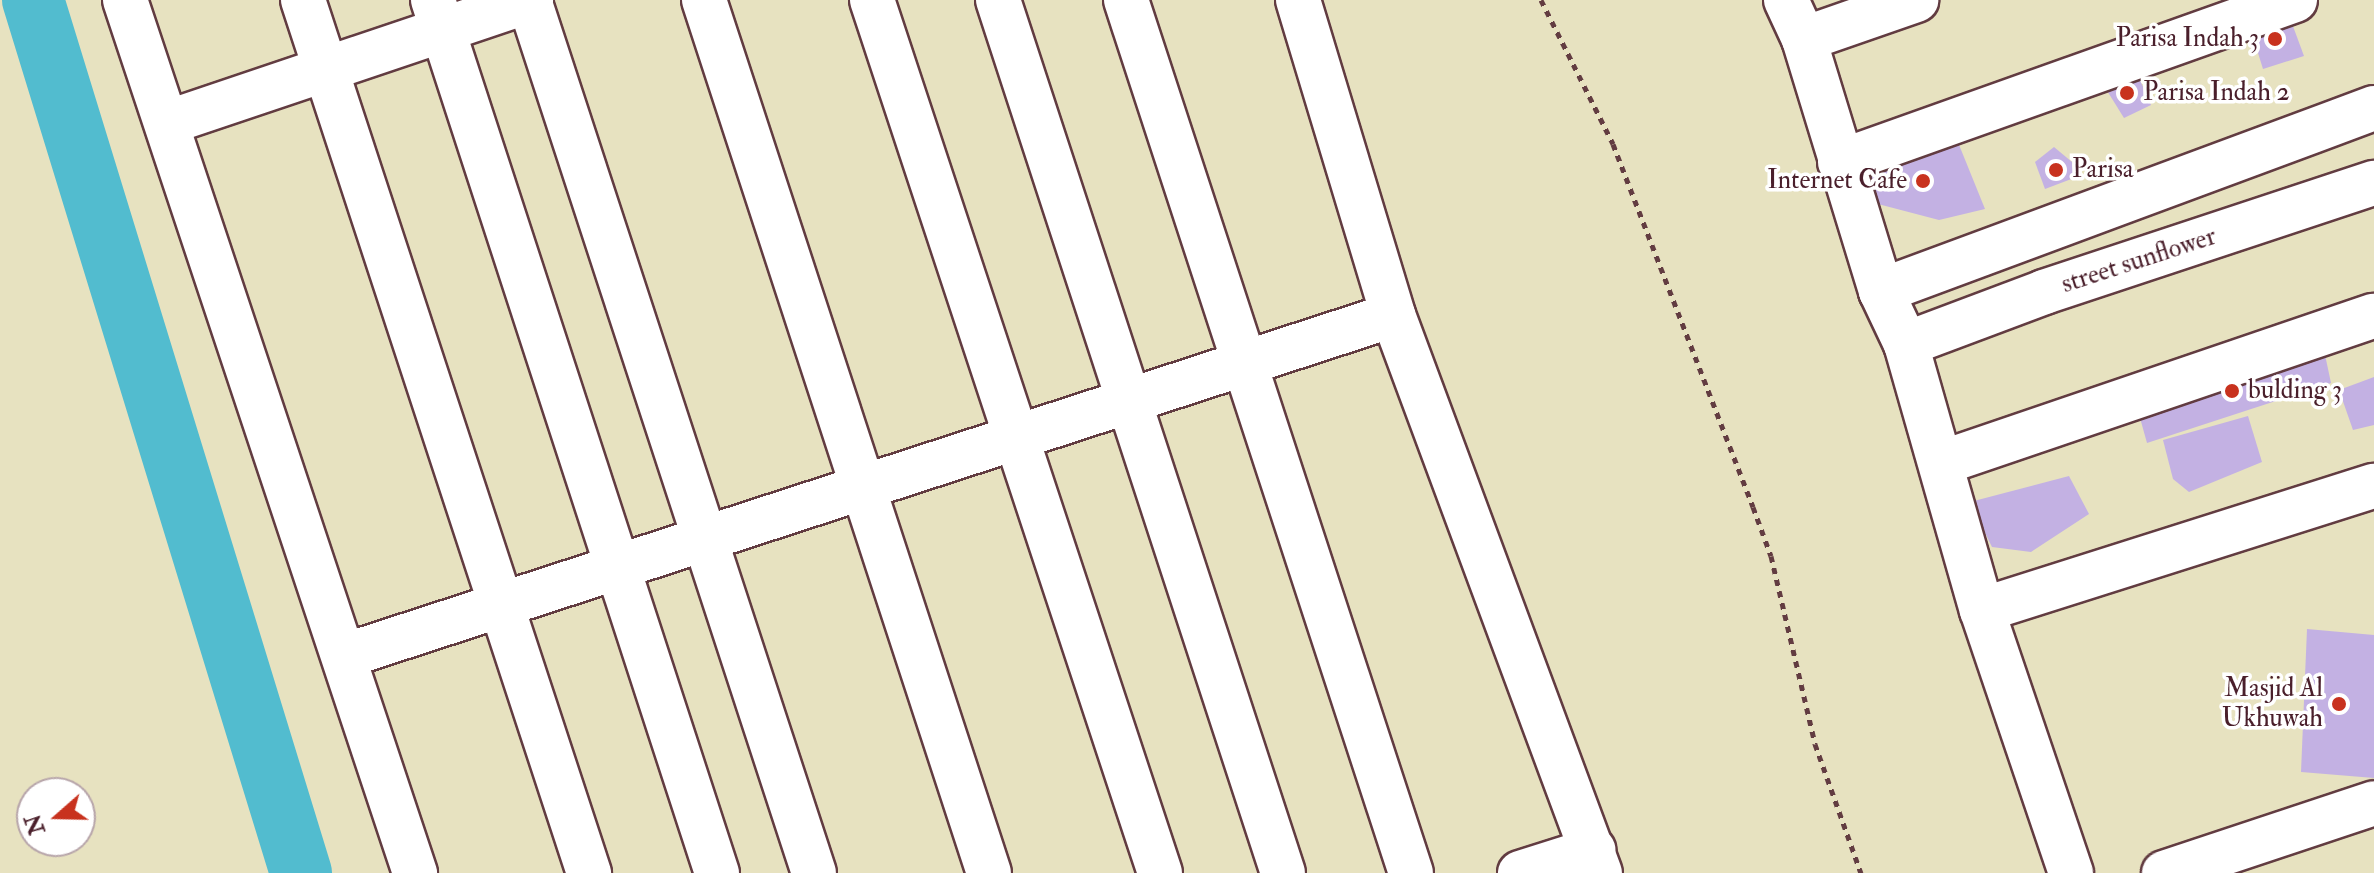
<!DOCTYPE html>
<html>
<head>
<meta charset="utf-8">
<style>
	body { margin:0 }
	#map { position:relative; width:2374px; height:873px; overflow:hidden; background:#e7e2c0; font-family:"IM FELL Double Pica",serif }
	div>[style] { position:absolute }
	.river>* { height:62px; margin:-31px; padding:0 31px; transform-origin:31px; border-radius:31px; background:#52bccf }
	.building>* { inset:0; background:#c3b1e3 }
	.path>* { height:5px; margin-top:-2.5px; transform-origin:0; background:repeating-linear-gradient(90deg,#623c41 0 6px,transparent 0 12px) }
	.roads { filter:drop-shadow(2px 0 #623c41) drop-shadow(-2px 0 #623c41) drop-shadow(0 2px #623c41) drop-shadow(0 -2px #623c41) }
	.minor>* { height:44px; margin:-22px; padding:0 22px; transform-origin:22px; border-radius:22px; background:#fff }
	.dots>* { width:22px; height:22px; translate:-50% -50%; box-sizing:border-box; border:4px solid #fff; border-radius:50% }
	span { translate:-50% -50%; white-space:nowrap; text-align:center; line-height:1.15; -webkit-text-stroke:7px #fff; paint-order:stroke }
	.poi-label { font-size:26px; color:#4a1f2b }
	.right { translate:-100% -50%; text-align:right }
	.left { translate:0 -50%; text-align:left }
	.street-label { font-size:26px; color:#4a1f2b }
	.north { position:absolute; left:16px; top:777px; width:80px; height:80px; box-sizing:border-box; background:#fff; border:2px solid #b7a5aa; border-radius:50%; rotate:250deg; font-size:22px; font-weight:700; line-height:32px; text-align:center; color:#4a1f2b }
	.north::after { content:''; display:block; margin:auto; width:28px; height:36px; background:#c8321e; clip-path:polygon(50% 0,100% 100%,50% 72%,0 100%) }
</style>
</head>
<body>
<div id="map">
	<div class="river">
		<div style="left:33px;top:0;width:913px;rotate:72.93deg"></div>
	</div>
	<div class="building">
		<div style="clip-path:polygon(2287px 10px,2304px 56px,2263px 69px,2248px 21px)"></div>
		<div style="clip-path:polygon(2133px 64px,2151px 105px,2124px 118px,2101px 81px)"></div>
		<div style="clip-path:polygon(1951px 125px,1985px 209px,1939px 220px,1878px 204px,1867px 157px)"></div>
		<div style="clip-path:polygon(2054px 147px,2072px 162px,2074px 178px,2045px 189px,2035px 162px)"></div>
		<div style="clip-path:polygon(2321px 336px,2331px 383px,2147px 443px,2135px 400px)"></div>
		<div style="clip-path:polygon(2374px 377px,2374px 425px,2353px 430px,2339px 390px)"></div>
		<div style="clip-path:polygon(2248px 416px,2262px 462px,2189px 492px,2173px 479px,2163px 440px)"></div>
		<div style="clip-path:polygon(2069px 476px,2089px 514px,2031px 552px,1992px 547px,1970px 502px)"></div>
		<div style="clip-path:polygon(2307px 629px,2374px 635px,2374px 778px,2301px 772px)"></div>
	</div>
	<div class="path">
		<div style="left:1541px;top:0;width:161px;rotate:63.4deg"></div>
		<div style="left:1613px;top:144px;width:389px;rotate:68.9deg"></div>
		<div style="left:1753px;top:507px;width:52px;rotate:69.8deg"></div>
		<div style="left:1771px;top:556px;width:193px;rotate:76.8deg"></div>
		<div style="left:1815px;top:744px;width:137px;rotate:70.4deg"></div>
	</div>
	<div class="roads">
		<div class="minor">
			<div style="left:125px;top:0;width:920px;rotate:71.62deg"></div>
			<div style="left:303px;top:0;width:919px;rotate:71.86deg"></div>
			<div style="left:433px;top:0;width:918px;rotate:71.98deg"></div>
			<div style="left:529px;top:0;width:918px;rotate:71.92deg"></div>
			<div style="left:704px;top:0;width:918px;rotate:71.92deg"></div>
			<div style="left:872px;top:0;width:919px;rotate:71.74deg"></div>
			<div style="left:998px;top:0;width:918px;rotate:71.92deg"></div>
			<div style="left:1126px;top:0;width:918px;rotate:71.92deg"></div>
			<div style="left:1298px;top:0;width:329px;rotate:73.2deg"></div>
			<div style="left:1393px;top:315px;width:595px;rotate:69.65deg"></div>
			<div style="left:1786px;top:0;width:43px;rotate:65.2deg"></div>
			<div style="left:1804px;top:39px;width:264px;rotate:73deg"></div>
			<div style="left:1881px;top:291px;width:59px;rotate:64.7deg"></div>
			<div style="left:1906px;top:344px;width:277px;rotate:74.1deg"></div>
			<div style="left:1982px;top:610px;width:278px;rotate:71.3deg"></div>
			<div style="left:1804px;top:39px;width:119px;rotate:-19.2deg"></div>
			<div style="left:169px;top:122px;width:382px;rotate:-18.6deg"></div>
			<div style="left:1840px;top:162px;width:483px;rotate:-19.6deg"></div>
			<div style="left:1881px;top:291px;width:526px;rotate:-20.36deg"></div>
			<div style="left:1906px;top:344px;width:147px;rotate:-20.6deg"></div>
			<div style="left:2044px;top:292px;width:348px;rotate:-18.3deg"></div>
			<div style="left:1944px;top:462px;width:454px;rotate:-18.8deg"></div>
			<div style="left:1982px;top:610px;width:411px;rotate:-17.6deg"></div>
			<div style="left:344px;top:656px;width:1103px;rotate:-18.01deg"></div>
			<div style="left:1520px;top:873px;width:77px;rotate:-17.5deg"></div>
			<div style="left:2164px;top:873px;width:221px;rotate:-18.4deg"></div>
		</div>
	</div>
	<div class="dots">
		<div style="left:2275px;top:39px;background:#c8321e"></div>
		<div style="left:2127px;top:93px;background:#c8321e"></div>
		<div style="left:2056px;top:170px;background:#c8321e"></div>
		<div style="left:1923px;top:181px;background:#c8321e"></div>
		<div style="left:2232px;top:391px;background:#c8321e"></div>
		<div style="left:2339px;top:704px;background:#c8321e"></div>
	</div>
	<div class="poi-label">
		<span class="right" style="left:2259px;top:39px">Parisa Indah 3</span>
		<span class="left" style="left:2143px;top:93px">Parisa Indah 2</span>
		<span class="left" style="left:2072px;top:170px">Parisa</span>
		<span class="right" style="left:1907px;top:181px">Internet Cafe</span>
		<span class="left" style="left:2248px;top:391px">bulding 3</span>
		<span class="right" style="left:2323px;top:704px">Masjid Al<br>Ukhuwah</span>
	</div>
	<div class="street-label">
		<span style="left:2139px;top:261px;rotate:-18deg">street sunflower</span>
	</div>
	<div class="north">N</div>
</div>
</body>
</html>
